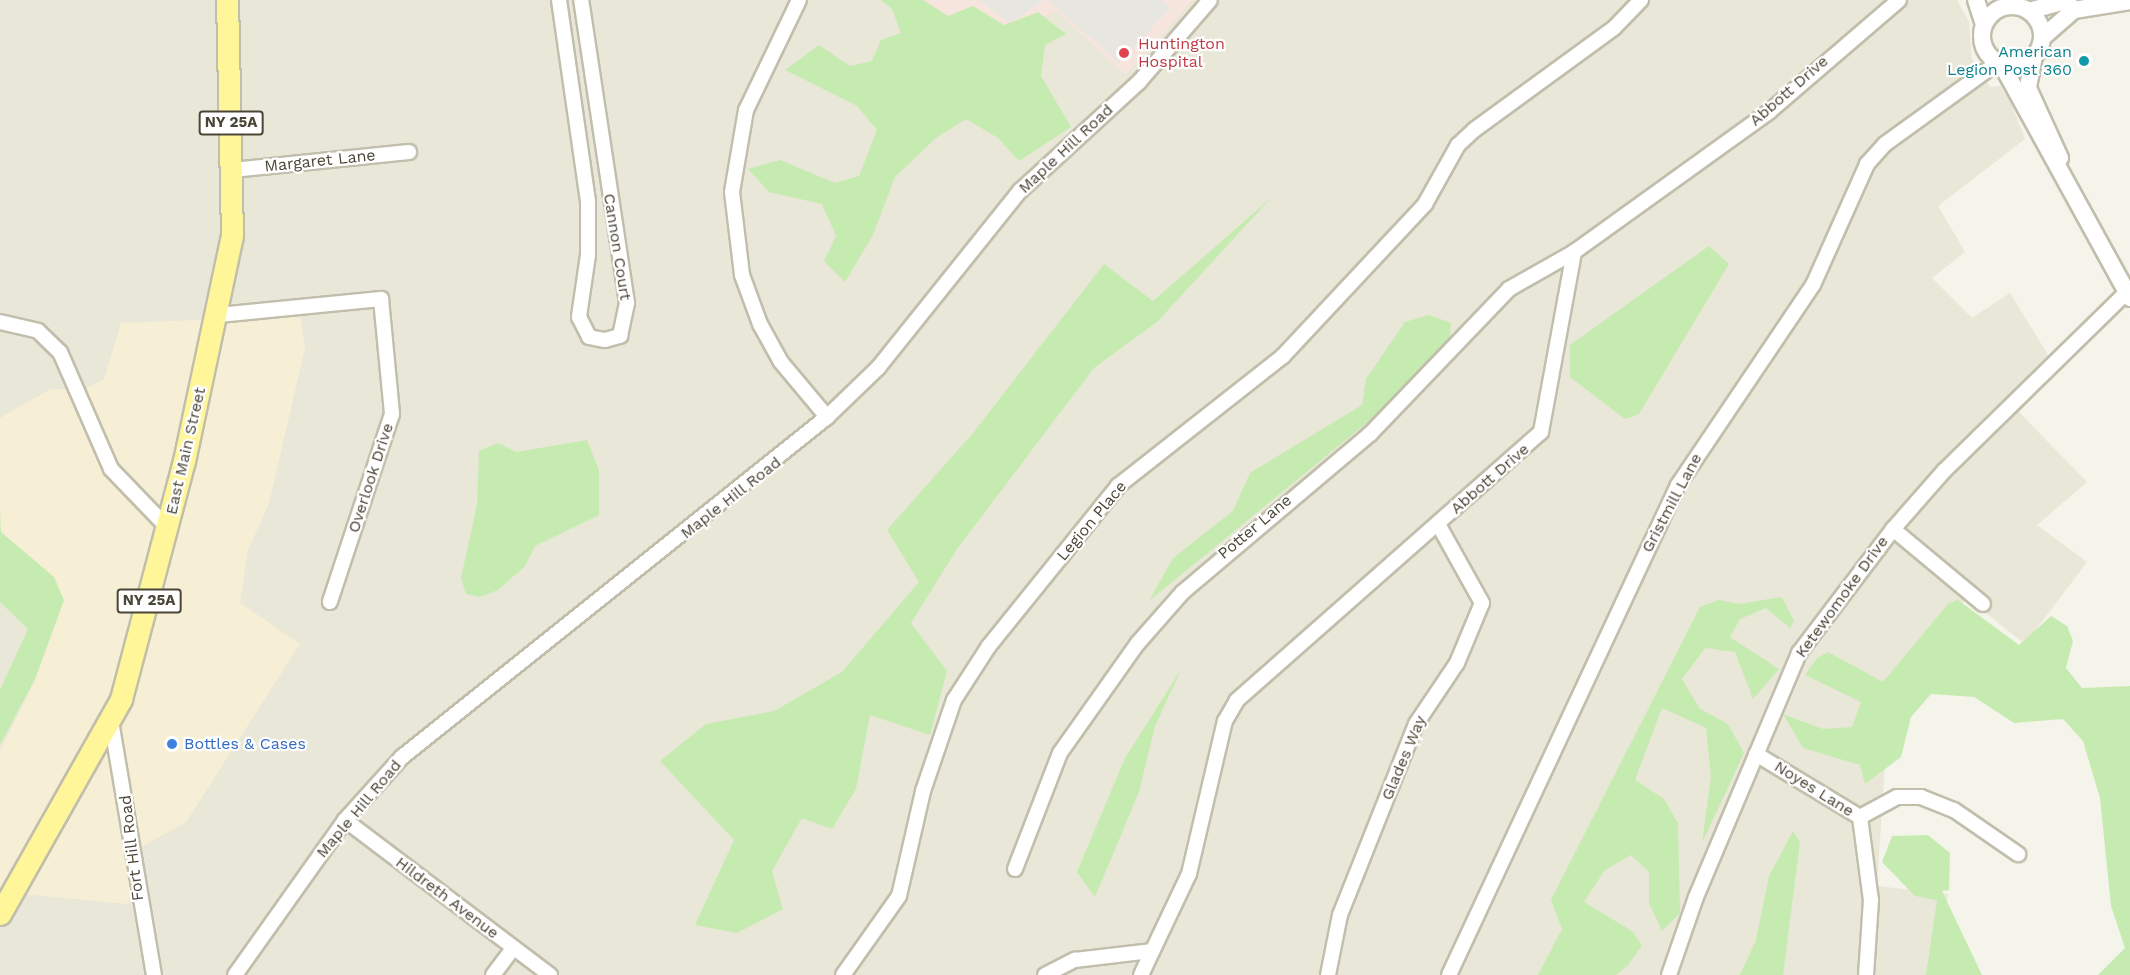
<!DOCTYPE html>
<html>
<head>
<meta charset="utf-8">
<style>
	body { margin:0 }
	#map { position:relative; width:2130px; height:975px; overflow:hidden; background:#f5f4ea; font-family:"Work Sans",sans-serif }
	div>[style] { position:absolute }
	.residential>* { inset:0; background:#e9e7d7 }
	.commercial>* { inset:0; background:#f7efd5 }
	.medical>* { inset:0; background:#f6e5dd }
	.green>* { inset:0; background:#c6ebb1 }
	.parking>* { inset:0; background:#e7e6e1 }
	.roads { filter:drop-shadow(2px 0 #c1beac) drop-shadow(-2px 0 #c1beac) drop-shadow(0 2px #c1beac) drop-shadow(0 -2px #c1beac) }
	.minor>* { height:14px; margin:-7px; padding:0 7px; transform-origin:7px; border-radius:7px; background:#fff }
	.tertiary>* { height:16px; margin:-8px; padding:0 8px; transform-origin:8px; border-radius:8px; background:#fff }
	.tertiary>.ring { margin:-8px; padding:0; box-sizing:content-box; background:none; border:16px solid #fff; border-radius:50% }
	.primary>* { height:21px; margin:-10.5px; padding:0 10.5px; transform-origin:10.5px; border-radius:10.5px; background:#fff699 }
	.dots>* { width:16px; height:16px; translate:-50% -50%; box-sizing:border-box; border:3px solid #fff; border-radius:50% }
	span { translate:-50% -50%; white-space:nowrap; text-align:center; line-height:1.15; -webkit-text-stroke:4.5px #fff; paint-order:stroke }
	.shield-label span { padding:2px 4px; background:#fff; border:2px solid; border-radius:4px; -webkit-text-stroke-width:0 }
	.shield-label { font-size:15px; color:#4a4637; font-weight:700 }
	.health-label { font-size:16px; color:#be3a42 }
	.left { translate:0 -50%; text-align:left }
	.culture-label { font-size:16px; color:#0d838f }
	.right { translate:-100% -50%; text-align:right }
	.street-label { font-size:16px; color:#4a4637 }
	.shop-label { font-size:16px; color:#366cbe }
</style>
</head>
<body>
<div id="map">
	<div class="residential">
		<div style="clip-path:polygon(0 0,1957px 0,1969px 22px,1972px 59px,1990px 87px,2000px 86px,2011px 103px,2025px 139px,1938px 206px,1965px 252px,1932px 278px,1972px 318px,2010px 293px,2058px 371px,2019px 412px,2087px 482px,2037px 525px,2087px 562px,2025px 644px,1967px 598px,1890px 688px,1877px 886px,1948px 894px,1936px 975px,0 975px)"></div>
	</div>
	<div class="commercial">
		<div style="clip-path:polygon(300px 316px,305px 348px,269px 503px,248px 550px,240px 603px,300px 644px,186px 822px,143px 846px,128px 904px,23px 894px,0 920px,0 751px,35px 680px,59px 599px,0 551px,0 418px,51px 389px,83px 390px,104px 379px,121px 323px)"></div>
	</div>
	<div class="medical">
		<div style="clip-path:polygon(906px 0,1193px 0,1126px 75px,1056px 11px,1014px 32px,946px 28px)"></div>
	</div>
	<div class="green">
		<div style="clip-path:polygon(881px 0,923px 0,948px 16px,973px 6px,1004px 25px,1038px 12px,1066px 34px,1045px 45px,1041px 76px,1071px 127px,1019px 161px,998px 138px,966px 119px,936px 138px,895px 177px,873px 235px,845px 282px,824px 261px,836px 236px,822px 204px,769px 192px,748px 169px,780px 160px,835px 183px,859px 176px,877px 130px,857px 106px,785px 70px,819px 45px,850px 66px,872px 61px,881px 40px,901px 33px,892px 9px)"></div>
		<div style="clip-path:polygon(1271px 198px,1158px 321px,1094px 368px,957px 549px,911px 623px,947px 671px,930px 735px,870px 715px,856px 789px,832px 829px,802px 818px,772px 871px,783px 909px,737px 933px,695px 925px,734px 840px,660px 761px,706px 724px,774px 711px,842px 672px,919px 582px,887px 530px,973px 433px,1104px 264px,1153px 301px)"></div>
		<div style="clip-path:polygon(1709px 246px,1729px 264px,1639px 414px,1625px 419px,1570px 377px,1570px 345px)"></div>
		<div style="clip-path:polygon(1429px 315px,1451px 323px,1450px 338px,1386px 407px,1149px 601px,1173px 558px,1233px 511px,1250px 473px,1362px 405px,1366px 379px,1405px 322px)"></div>
		<div style="clip-path:polygon(587px 440px,599px 470px,599px 515px,535px 546px,525px 566px,498px 590px,480px 597px,466px 594px,461px 578px,477px 504px,479px 451px,498px 443px,516px 452px)"></div>
		<div style="clip-path:polygon(0 509px,1px 532px,54px 577px,64px 600px,36px 677px,0 745px,0 690px,28px 629px,0 602px)"></div>
		<div style="clip-path:polygon(1782px 597px,1794px 621px,1790px 628px,1766px 608px,1740px 619px,1730px 637px,1779px 669px,1753px 699px,1735px 652px,1705px 648px,1682px 679px,1700px 709px,1728px 724px,1744px 753px,1702px 843px,1711px 777px,1706px 728px,1662px 708px,1635px 780px,1664px 799px,1678px 823px,1680px 913px,1662px 931px,1649px 903px,1649px 872px,1631px 855px,1605px 870px,1584px 902px,1632px 931px,1642px 945px,1629px 964px,1616px 975px,1538px 975px,1562px 929px,1551px 900px,1700px 607px,1719px 600px,1739px 604px)"></div>
		<div style="clip-path:polygon(1958px 600px,2019px 645px,2051px 616px,2067px 626px,2073px 641px,2066px 668px,2082px 688px,2130px 686px,2130px 975px,2098px 975px,2125px 948px,2111px 906px,2100px 798px,2083px 741px,2063px 719px,2014px 723px,1974px 697px,1931px 694px,1911px 717px,1901px 757px,1865px 784px,1860px 765px,1803px 748px,1783px 714px,1823px 729px,1852px 727px,1861px 702px,1805px 675px,1817px 658px,1828px 652px,1883px 682px,1948px 604px)"></div>
		<div style="clip-path:polygon(1182px 668px,1155px 726px,1139px 792px,1095px 897px,1077px 872px,1125px 758px)"></div>
		<div style="clip-path:polygon(1793px 831px,1800px 842px,1783px 975px,1740px 975px,1756px 940px,1769px 876px)"></div>
		<div style="clip-path:polygon(1928px 835px,1950px 853px,1949px 890px,1942px 891px,1982px 975px,1926px 975px,1937px 900px,1915px 896px,1882px 862px,1892px 836px)"></div>
	</div>
	<div class="parking">
		<div style="clip-path:polygon(979px 0,1045px 0,1010px 23px)"></div>
		<div style="clip-path:polygon(1048px 0,1162px 0,1171px 7px,1119px 63px)"></div>
	</div>
	<div class="roads">
		<div class="minor">
			<div style="left:559px;top:0;width:204px;rotate:81.8deg"></div>
			<div style="left:588px;top:202px;width:53px;rotate:90deg"></div>
			<div style="left:588px;top:255px;width:63px;rotate:98.3deg"></div>
			<div style="left:579px;top:317px;width:22px;rotate:63deg"></div>
			<div style="left:589px;top:337px;width:16px;rotate:11deg"></div>
			<div style="left:605px;top:340px;width:16px;rotate:-15deg"></div>
			<div style="left:620px;top:336px;width:34px;rotate:-78deg"></div>
			<div style="left:627px;top:303px;width:306px;rotate:-98.6deg"></div>
			<div style="left:799px;top:0;width:122px;rotate:115.7deg"></div>
			<div style="left:746px;top:110px;width:83px;rotate:99.7deg"></div>
			<div style="left:732px;top:192px;width:84px;rotate:83.1deg"></div>
			<div style="left:742px;top:275px;width:52px;rotate:69.8deg"></div>
			<div style="left:760px;top:324px;width:43px;rotate:61.1deg"></div>
			<div style="left:781px;top:362px;width:72px;rotate:50.1deg"></div>
			<div style="left:232px;top:170px;width:178px;rotate:-5.8deg"></div>
			<div style="left:218px;top:315px;width:164px;rotate:-5.6deg"></div>
			<div style="left:381px;top:299px;width:116px;rotate:84.5deg"></div>
			<div style="left:392px;top:414px;width:198px;rotate:108.3deg"></div>
			<div style="left:0;top:322px;width:39px;rotate:13deg"></div>
			<div style="left:38px;top:331px;width:30px;rotate:44deg"></div>
			<div style="left:60px;top:352px;width:128px;rotate:66.4deg"></div>
			<div style="left:111px;top:469px;width:82px;rotate:46deg"></div>
			<div style="left:1893px;top:529px;width:117px;rotate:39.8deg"></div>
			<div style="left:111px;top:721px;width:258px;rotate:80.4deg"></div>
			<div style="left:1756px;top:754px;width:122px;rotate:31.2deg"></div>
			<div style="left:1860px;top:817px;width:84px;rotate:82.5deg"></div>
			<div style="left:1871px;top:900px;width:75px;rotate:93.8deg"></div>
			<div style="left:1860px;top:817px;width:42px;rotate:-28.4deg"></div>
			<div style="left:1897px;top:797px;width:24px"></div>
			<div style="left:1921px;top:797px;width:35px;rotate:22deg"></div>
			<div style="left:1954px;top:810px;width:78px;rotate:34.5deg"></div>
			<div style="left:345px;top:820px;width:257px;rotate:37.1deg"></div>
			<div style="left:1015px;top:869px;width:124px;rotate:-68.8deg"></div>
			<div style="left:1060px;top:753px;width:135px;rotate:-54.7deg"></div>
			<div style="left:1138px;top:643px;width:68px;rotate:-48.6deg"></div>
			<div style="left:1183px;top:592px;width:245px;rotate:-40.2deg"></div>
			<div style="left:1370px;top:434px;width:201px;rotate:-46.2deg"></div>
			<div style="left:1509px;top:289px;width:75px;rotate:-29.6deg"></div>
			<div style="left:235px;top:975px;width:190px;rotate:-54.6deg"></div>
			<div style="left:345px;top:820px;width:85px;rotate:-47.9deg"></div>
			<div style="left:402px;top:757px;width:544px;rotate:-38.66deg"></div>
			<div style="left:827px;top:417px;width:71px;rotate:-43.9deg"></div>
			<div style="left:878px;top:368px;width:227px;rotate:-51.3deg"></div>
			<div style="left:1020px;top:191px;width:161px;rotate:-42.5deg"></div>
			<div style="left:1139px;top:82px;width:108px;rotate:-49.1deg"></div>
			<div style="left:493px;top:975px;width:34px;rotate:-53deg"></div>
			<div style="left:843px;top:975px;width:97px;rotate:-54.7deg"></div>
			<div style="left:899px;top:896px;width:108px;rotate:-77.1deg"></div>
			<div style="left:923px;top:791px;width:96px;rotate:-71.2deg"></div>
			<div style="left:954px;top:700px;width:64px;rotate:-57.1deg"></div>
			<div style="left:989px;top:646px;width:206px;rotate:-51.1deg"></div>
			<div style="left:1118px;top:486px;width:210px;rotate:-38.2deg"></div>
			<div style="left:1283px;top:356px;width:208px;rotate:-46.9deg"></div>
			<div style="left:1425px;top:204px;width:68px;rotate:-60.8deg"></div>
			<div style="left:1458px;top:145px;width:22px;rotate:-43deg"></div>
			<div style="left:1474px;top:130px;width:173px;rotate:-36.1deg"></div>
			<div style="left:1614px;top:28px;width:39px;rotate:-46deg"></div>
			<div style="left:1045px;top:975px;width:34px;rotate:-27deg"></div>
			<div style="left:1075px;top:960px;width:78px;rotate:-6.7deg"></div>
			<div style="left:1141px;top:975px;width:112px;rotate:-64.6deg"></div>
			<div style="left:1189px;top:874px;width:157px;rotate:-76.8deg"></div>
			<div style="left:1225px;top:721px;width:24px;rotate:-60deg"></div>
			<div style="left:1237px;top:700px;width:405px;rotate:-41.4deg"></div>
			<div style="left:1541px;top:432px;width:183px;rotate:-79.6deg"></div>
			<div style="left:1574px;top:252px;width:241px;rotate:-35.7deg"></div>
			<div style="left:1770px;top:111px;width:170px;rotate:-40.7deg"></div>
			<div style="left:1328px;top:975px;width:61px;rotate:-78.7deg"></div>
			<div style="left:1340px;top:915px;width:206px;rotate:-68.3deg"></div>
			<div style="left:1416px;top:724px;width:73px;rotate:-56.1deg"></div>
			<div style="left:1457px;top:663px;width:65px;rotate:-67.4deg"></div>
			<div style="left:1482px;top:603px;width:90px;rotate:-119.1deg"></div>
			<div style="left:1449px;top:975px;width:541px;rotate:-64.95deg"></div>
			<div style="left:1678px;top:485px;width:241px;rotate:-56deg"></div>
			<div style="left:1813px;top:285px;width:133px;rotate:-65.9deg"></div>
			<div style="left:1867px;top:164px;width:27px;rotate:-48deg"></div>
			<div style="left:1885px;top:144px;width:138px;rotate:-35.9deg"></div>
			<div style="left:1669px;top:975px;width:83px;rotate:-70.9deg"></div>
			<div style="left:1696px;top:897px;width:265px;rotate:-67.1deg"></div>
			<div style="left:1799px;top:653px;width:156px;rotate:-52.8deg"></div>
			<div style="left:1893px;top:529px;width:77px;rotate:-48.7deg"></div>
			<div style="left:1944px;top:471px;width:256px;rotate:-44.4deg"></div>
		</div>
		<div class="tertiary">
			<div style="left:1976px;top:0;width:25px;rotate:72deg"></div>
			<div class="ring" style="left:1982px;top:6px;width:44px;height:44px"></div>
			<div style="left:2029px;top:11px;width:41px;rotate:-15.4deg"></div>
			<div style="left:2043px;top:37px;width:41px;rotate:-41.1deg"></div>
			<div style="left:2074px;top:10px;width:57px;rotate:-9.1deg"></div>
			<div style="left:2034px;top:56px;width:33px;rotate:101deg"></div>
			<div style="left:2028px;top:88px;width:77px;rotate:65.4deg"></div>
			<div style="left:2002px;top:65px;width:266px;rotate:61.2deg"></div>
		</div>
		<div class="primary">
			<div style="left:0;top:914px;width:247px;rotate:-60.6deg"></div>
			<div style="left:121px;top:699px;width:246px;rotate:-75.2deg"></div>
			<div style="left:184px;top:461px;width:230px;rotate:-78deg"></div>
			<div style="left:232px;top:236px;width:236px;rotate:-91.2deg"></div>
		</div>
	</div>
	<div class="dots">
		<div style="left:1124px;top:53px;background:#e0444e"></div>
		<div style="left:2084px;top:61px;background:#0f9aa8"></div>
		<div style="left:172px;top:744px;background:#3f7fe0"></div>
	</div>
	<div class="shield-label">
		<span style="left:231px;top:123px">NY 25A</span>
		<span style="left:149px;top:601px">NY 25A</span>
	</div>
	<div class="health-label">
		<span class="left" style="left:1138px;top:53px">Huntington<br>Hospital</span>
	</div>
	<div class="culture-label">
		<span class="right" style="left:2072px;top:61px">American<br>Legion Post 360</span>
	</div>
	<div class="street-label">
		<span style="left:1789px;top:91px;rotate:-41deg">Abbott Drive</span>
		<span style="left:1066px;top:149px;rotate:-43deg">Maple Hill Road</span>
		<span style="left:320px;top:161px;rotate:-6deg">Margaret Lane</span>
		<span style="left:617px;top:247px;rotate:81deg">Cannon Court</span>
		<span style="left:186px;top:451px;rotate:-77deg">East Main Street</span>
		<span style="left:371px;top:478px;rotate:-72deg">Overlook Drive</span>
		<span style="left:1490px;top:479px;rotate:-41deg">Abbott Drive</span>
		<span style="left:731px;top:498px;rotate:-38deg">Maple Hill Road</span>
		<span style="left:1672px;top:503px;rotate:-62deg">Gristmill Lane</span>
		<span style="left:1092px;top:521px;rotate:-50deg">Legion Place</span>
		<span style="left:1255px;top:527px;rotate:-40deg">Potter Lane</span>
		<span style="left:1842px;top:597px;rotate:-54deg">Ketewomoke Drive</span>
		<span style="left:1404px;top:758px;rotate:-67deg">Glades Way</span>
		<span style="left:1814px;top:789px;rotate:32deg">Noyes Lane</span>
		<span style="left:359px;top:809px;rotate:-50deg">Maple Hill Road</span>
		<span style="left:132px;top:848px;rotate:-97deg">Fort Hill Road</span>
		<span style="left:447px;top:898px;rotate:37deg">Hildreth Avenue</span>
	</div>
	<div class="shop-label">
		<span class="left" style="left:184px;top:744px">Bottles &amp; Cases</span>
	</div>
</div>
</body>
</html>
